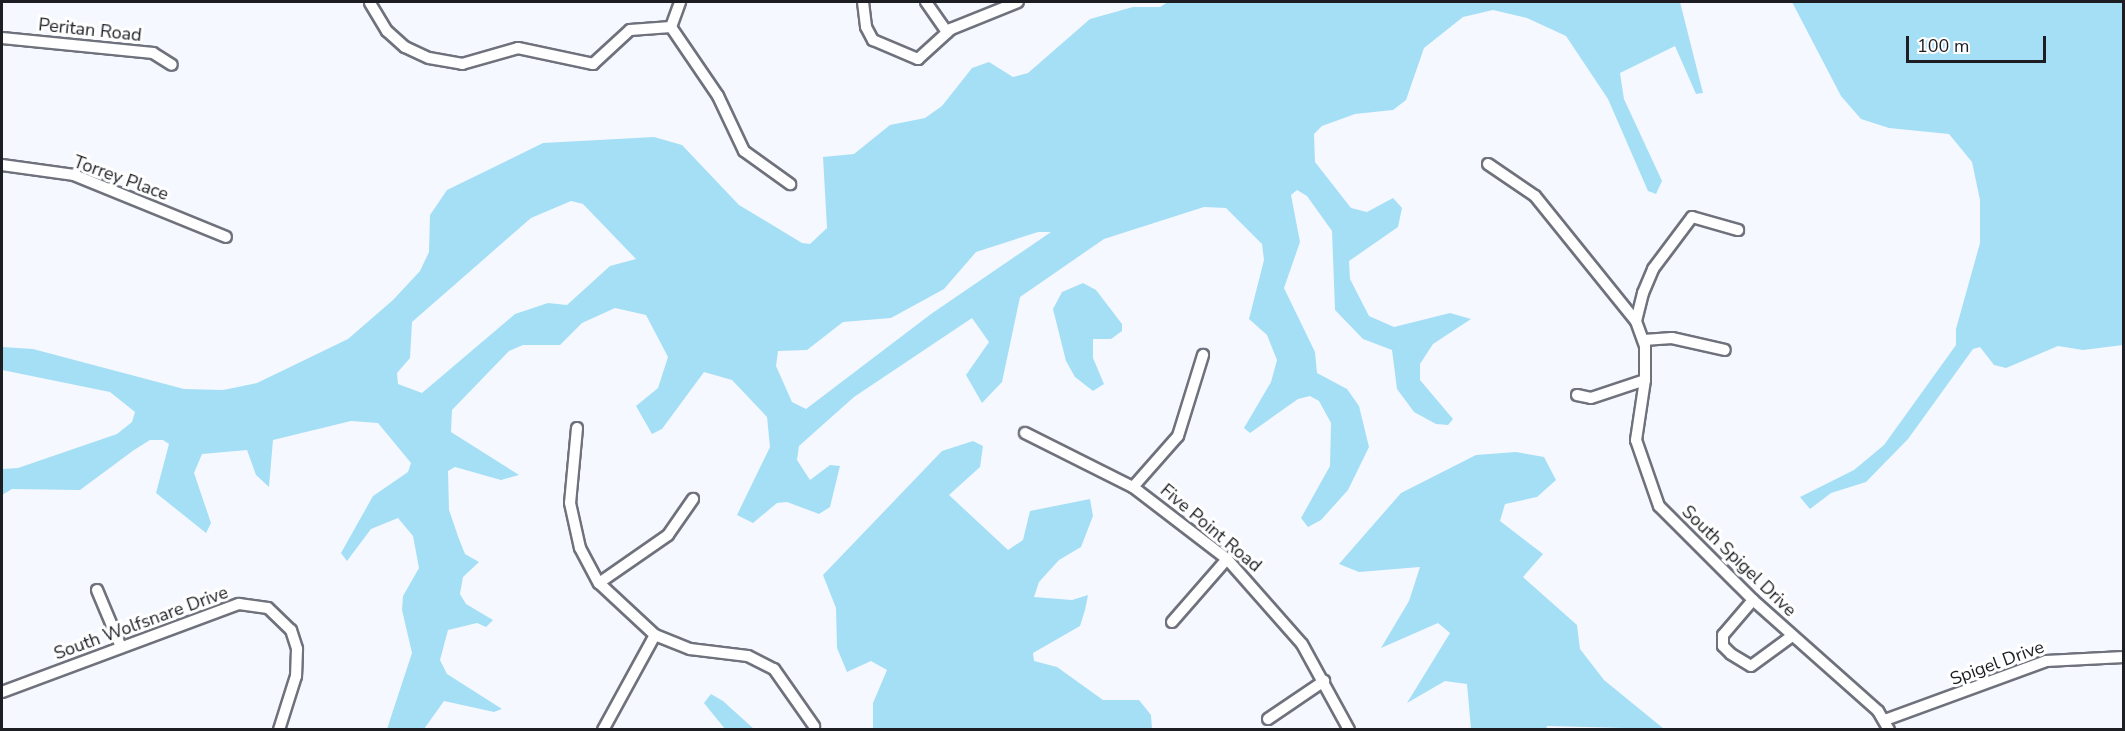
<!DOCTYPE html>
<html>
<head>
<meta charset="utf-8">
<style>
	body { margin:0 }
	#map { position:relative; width:2125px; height:731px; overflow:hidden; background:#f6f8ff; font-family:"Nunito Sans",sans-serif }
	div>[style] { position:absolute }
	.water>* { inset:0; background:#a5dff6 }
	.roads { filter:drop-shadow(2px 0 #6f727c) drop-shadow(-2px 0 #6f727c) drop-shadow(0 2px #6f727c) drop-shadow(0 -2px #6f727c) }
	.minor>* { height:10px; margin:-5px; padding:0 5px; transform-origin:5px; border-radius:5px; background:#fff }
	span { translate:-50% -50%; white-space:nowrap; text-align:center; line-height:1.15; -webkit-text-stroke:6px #fff; paint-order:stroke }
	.street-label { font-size:18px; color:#1d1e23 }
	.frame { position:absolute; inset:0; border:3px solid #1d1e23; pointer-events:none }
	.scale { position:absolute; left:1906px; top:36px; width:140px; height:27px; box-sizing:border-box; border:3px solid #1d1e23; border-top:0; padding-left:8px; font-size:18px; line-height:21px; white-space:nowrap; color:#1d1e23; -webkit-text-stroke:4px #fff; paint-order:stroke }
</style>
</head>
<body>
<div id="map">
	<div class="water">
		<div style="clip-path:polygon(evenodd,1168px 2px,1680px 2px,1703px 93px,1696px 94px,1675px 46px,1620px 73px,1624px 99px,1662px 181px,1656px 194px,1648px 191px,1608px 99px,1566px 36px,1527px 18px,1493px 10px,1463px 17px,1424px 48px,1406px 100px,1393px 110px,1355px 114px,1322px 126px,1314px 134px,1315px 162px,1351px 208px,1367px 212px,1393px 198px,1402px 208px,1398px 227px,1349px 261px,1350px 279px,1369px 316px,1394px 327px,1450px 313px,1471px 319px,1433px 344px,1420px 364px,1420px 380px,1453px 419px,1448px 425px,1436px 424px,1414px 412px,1397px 389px,1392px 350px,1363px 339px,1335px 310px,1332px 231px,1307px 196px,1297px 190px,1291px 195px,1300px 242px,1284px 288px,1315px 352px,1317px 373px,1347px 389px,1359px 406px,1369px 447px,1348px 490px,1321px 520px,1308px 527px,1301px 518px,1330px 466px,1331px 423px,1319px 401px,1310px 396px,1298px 399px,1250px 433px,1244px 428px,1271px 382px,1277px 360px,1267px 335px,1249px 319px,1264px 260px,1262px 244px,1226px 208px,1204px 207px,1104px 239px,1020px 297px,1002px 382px,982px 403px,966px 375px,989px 342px,972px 318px,854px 397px,799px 446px,797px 460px,810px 480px,830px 465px,840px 466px,830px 507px,819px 514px,787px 502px,777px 503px,753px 523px,737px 515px,770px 447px,767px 417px,732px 380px,704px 372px,662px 429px,652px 434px,636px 406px,658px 388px,668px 357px,646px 315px,615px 308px,582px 323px,560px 345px,523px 345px,509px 351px,452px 410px,451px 432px,519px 475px,501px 480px,455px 467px,448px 471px,449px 510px,459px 539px,465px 554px,479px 562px,463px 577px,460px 594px,466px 604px,493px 620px,486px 627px,477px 623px,448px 630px,440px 660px,447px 674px,502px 709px,494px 712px,444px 701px,424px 729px,387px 729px,412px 653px,402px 610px,403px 596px,419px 568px,413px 536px,398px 518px,371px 529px,347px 561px,341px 553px,373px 496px,408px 472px,411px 463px,378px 423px,351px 421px,273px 440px,269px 487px,256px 475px,247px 450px,202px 454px,194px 473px,211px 523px,206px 533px,156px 493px,169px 444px,163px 440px,150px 440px,134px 450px,80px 490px,12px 489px,2px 495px,2px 469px,18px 468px,117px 434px,132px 422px,135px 412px,110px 392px,2px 370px,2px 347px,33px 349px,184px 389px,223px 390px,257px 383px,348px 339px,393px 300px,420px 271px,429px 252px,430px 215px,447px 190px,543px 143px,654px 137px,682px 145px,739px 205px,802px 243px,810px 244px,827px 228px,823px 157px,854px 154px,890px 125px,925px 118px,942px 106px,972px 68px,989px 62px,1013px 77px,1028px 73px,1090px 19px,1133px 7px,1160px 7px,1168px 2px,571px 201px,583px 204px,636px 259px,610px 266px,567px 305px,548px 303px,515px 314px,422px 393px,398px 384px,397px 373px,410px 358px,412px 322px,531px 218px,571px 201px,1168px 2px,1038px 232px,1051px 232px,931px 314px,806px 409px,792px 402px,776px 366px,778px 351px,807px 350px,843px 322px,891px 318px,944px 289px,976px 252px,1038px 232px)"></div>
		<div style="clip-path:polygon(1792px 2px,2124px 2px,2123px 345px,2083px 350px,2058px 346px,2006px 368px,1994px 365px,1980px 347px,1973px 349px,1908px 439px,1866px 482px,1831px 493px,1810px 509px,1800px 497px,1854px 470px,1884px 445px,1956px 345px,1956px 329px,1980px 243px,1980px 200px,1972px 162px,1949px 134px,1889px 128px,1861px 119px,1841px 96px)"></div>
		<div style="clip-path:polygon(1083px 283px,1096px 290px,1122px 324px,1122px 331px,1111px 339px,1093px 339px,1093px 358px,1104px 384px,1093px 391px,1075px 377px,1066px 361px,1053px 309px,1062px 292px)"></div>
		<div style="clip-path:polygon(973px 441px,983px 446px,980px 467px,949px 495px,1008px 550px,1023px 540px,1030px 511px,1090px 499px,1093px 516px,1081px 547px,1059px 560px,1039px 582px,1034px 597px,1072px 600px,1088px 595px,1085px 610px,1080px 626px,1033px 653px,1034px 661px,1057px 667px,1103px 700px,1139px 700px,1151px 715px,1152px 729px,873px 729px,873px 703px,887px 670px,871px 661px,847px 672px,837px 648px,836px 608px,823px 575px,942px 451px)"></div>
		<div style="clip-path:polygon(1516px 452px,1544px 457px,1556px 480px,1537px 497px,1505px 504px,1500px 521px,1543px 554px,1523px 577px,1577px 625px,1580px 649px,1604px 680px,1664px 729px,1547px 726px,1546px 730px,1471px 729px,1467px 684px,1445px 681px,1407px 703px,1450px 633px,1438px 623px,1381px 648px,1409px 601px,1420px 567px,1359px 572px,1339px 564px,1401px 493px,1476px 455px)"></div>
		<div style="clip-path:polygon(711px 694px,723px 701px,754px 729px,725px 729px,704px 703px)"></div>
	</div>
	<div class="roads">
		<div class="minor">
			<div style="left:863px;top:2px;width:25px;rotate:83deg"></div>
			<div style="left:866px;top:27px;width:15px;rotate:62deg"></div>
			<div style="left:873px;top:40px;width:49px;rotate:22.9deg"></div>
			<div style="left:918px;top:59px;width:45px;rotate:-42.3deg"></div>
			<div style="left:951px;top:29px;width:72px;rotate:-21.9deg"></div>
			<div style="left:926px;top:2px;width:37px;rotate:55deg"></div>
			<div style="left:370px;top:3px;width:33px;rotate:59deg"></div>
			<div style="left:387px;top:31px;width:24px;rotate:42deg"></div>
			<div style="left:405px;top:47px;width:26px;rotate:25deg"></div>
			<div style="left:429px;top:58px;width:34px;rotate:10deg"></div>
			<div style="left:462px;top:64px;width:58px;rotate:-15.9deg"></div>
			<div style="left:518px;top:48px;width:77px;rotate:12deg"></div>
			<div style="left:593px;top:64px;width:50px;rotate:-42.6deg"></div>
			<div style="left:630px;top:30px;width:41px;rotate:-4.2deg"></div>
			<div style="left:671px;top:27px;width:83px;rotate:55.7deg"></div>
			<div style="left:718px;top:96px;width:61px;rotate:64.7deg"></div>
			<div style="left:744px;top:151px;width:57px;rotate:35.7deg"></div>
			<div style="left:671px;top:27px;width:27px;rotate:-70deg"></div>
			<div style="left:2px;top:38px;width:152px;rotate:5.7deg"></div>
			<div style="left:153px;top:53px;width:22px;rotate:32deg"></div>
			<div style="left:1488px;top:164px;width:57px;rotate:34.2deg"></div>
			<div style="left:1535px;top:196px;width:161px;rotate:51.1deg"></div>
			<div style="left:2px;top:165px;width:73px;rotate:7.9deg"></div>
			<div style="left:74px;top:175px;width:164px;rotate:22.2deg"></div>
			<div style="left:1644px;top:340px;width:28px;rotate:-4deg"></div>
			<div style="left:1672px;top:338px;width:54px;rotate:12.8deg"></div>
			<div style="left:1645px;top:380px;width:61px;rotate:98.5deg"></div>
			<div style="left:1636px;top:440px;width:70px;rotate:70.8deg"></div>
			<div style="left:1659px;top:506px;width:133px;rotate:45deg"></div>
			<div style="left:1753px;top:600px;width:167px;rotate:41.6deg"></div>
			<div style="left:1878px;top:711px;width:22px;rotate:60deg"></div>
			<div style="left:1577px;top:395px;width:14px;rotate:12deg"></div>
			<div style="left:1591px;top:398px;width:57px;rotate:-18.4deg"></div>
			<div style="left:1645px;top:380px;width:34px;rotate:-90deg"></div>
			<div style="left:1645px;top:346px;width:27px;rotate:-110deg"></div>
			<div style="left:1636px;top:321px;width:29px;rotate:-76deg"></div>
			<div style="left:1643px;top:293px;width:26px;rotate:-67deg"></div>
			<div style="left:1653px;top:269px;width:65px;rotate:-53.1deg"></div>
			<div style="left:1692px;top:217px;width:48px;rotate:15.8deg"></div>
			<div style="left:577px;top:428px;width:75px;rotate:95.3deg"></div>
			<div style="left:570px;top:503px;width:46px;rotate:77.5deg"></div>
			<div style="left:580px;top:548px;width:40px;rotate:62deg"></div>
			<div style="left:599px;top:583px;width:76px;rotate:42.9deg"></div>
			<div style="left:655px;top:635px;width:38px;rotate:22deg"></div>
			<div style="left:690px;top:649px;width:58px;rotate:6.9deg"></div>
			<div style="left:748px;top:656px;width:29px;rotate:27deg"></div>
			<div style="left:774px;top:669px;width:70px;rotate:54.9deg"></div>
			<div style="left:1025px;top:433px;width:121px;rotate:26.6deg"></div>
			<div style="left:1133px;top:487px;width:118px;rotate:37.5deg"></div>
			<div style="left:1227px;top:559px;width:113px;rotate:48.6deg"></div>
			<div style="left:1302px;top:644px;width:98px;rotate:61.3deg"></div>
			<div style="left:1133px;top:487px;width:68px;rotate:-48.6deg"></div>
			<div style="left:1178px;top:436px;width:85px;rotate:-72.8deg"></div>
			<div style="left:599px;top:583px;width:84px;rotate:-34.8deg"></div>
			<div style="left:668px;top:535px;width:44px;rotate:-55.2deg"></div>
			<div style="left:97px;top:590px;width:62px;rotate:67.2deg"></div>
			<div style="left:1753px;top:600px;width:46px;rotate:130.6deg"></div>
			<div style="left:1723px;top:635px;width:11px;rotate:90deg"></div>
			<div style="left:1723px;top:646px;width:11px;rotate:45deg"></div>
			<div style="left:1731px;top:654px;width:23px;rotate:31deg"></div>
			<div style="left:1751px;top:666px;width:51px;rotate:-36.2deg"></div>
			<div style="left:1172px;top:622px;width:84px;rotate:-48.9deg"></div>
			<div style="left:2px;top:692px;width:253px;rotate:-20.4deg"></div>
			<div style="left:239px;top:604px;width:29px;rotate:8deg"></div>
			<div style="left:268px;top:608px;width:32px;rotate:44deg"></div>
			<div style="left:291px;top:630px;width:20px;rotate:72deg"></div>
			<div style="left:297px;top:649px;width:27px;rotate:92deg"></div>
			<div style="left:296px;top:676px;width:57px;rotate:107.5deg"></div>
			<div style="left:1268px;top:719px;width:68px;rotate:-34.2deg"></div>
			<div style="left:1885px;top:720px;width:171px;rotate:-20.1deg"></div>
			<div style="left:2046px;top:661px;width:78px;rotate:-2.9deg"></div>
			<div style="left:603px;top:730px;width:108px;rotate:-61.3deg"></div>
		</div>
	</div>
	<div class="street-label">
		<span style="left:90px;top:30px;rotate:6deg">Peritan Road</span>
		<span style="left:121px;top:178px;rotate:20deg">Torrey Place</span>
		<span style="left:1211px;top:528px;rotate:40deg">Five Point Road</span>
		<span style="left:1739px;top:561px;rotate:44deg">South Spigel Drive</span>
		<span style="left:141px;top:623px;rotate:-20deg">South Wolfsnare Drive</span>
		<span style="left:1997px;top:663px;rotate:-20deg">Spigel Drive</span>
	</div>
	<div class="frame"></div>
	<div class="scale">100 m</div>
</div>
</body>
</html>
